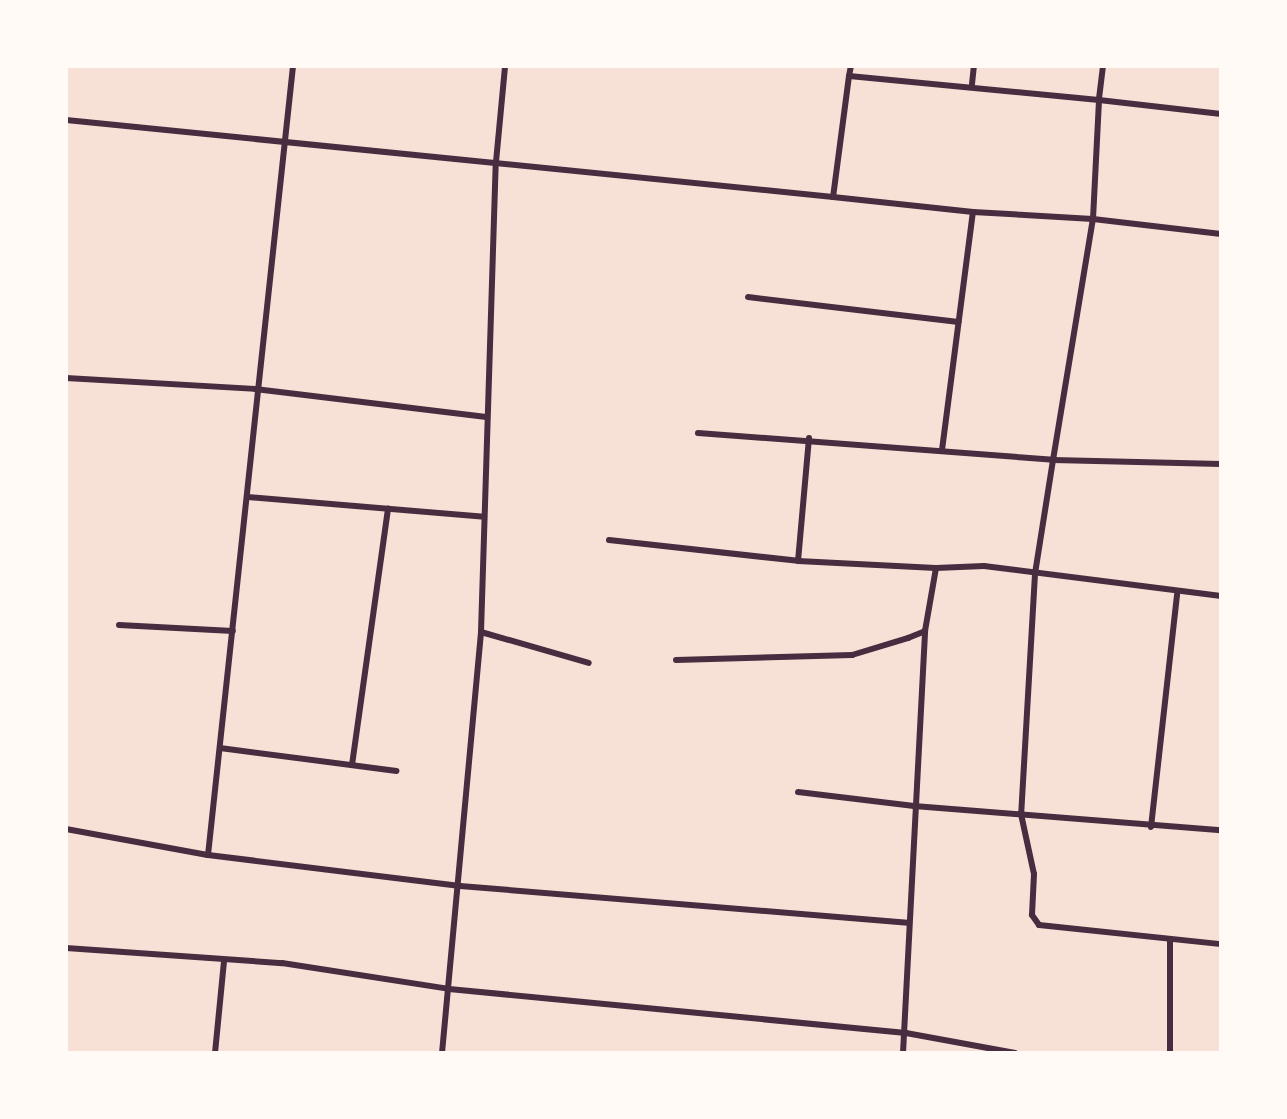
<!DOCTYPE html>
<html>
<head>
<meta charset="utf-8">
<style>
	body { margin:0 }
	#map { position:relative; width:1287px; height:1119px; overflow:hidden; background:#f7e1d7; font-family:Poppins,sans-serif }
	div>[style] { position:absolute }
	.minor>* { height:6px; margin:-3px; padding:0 3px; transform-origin:3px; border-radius:3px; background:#4a2c40 }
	span { translate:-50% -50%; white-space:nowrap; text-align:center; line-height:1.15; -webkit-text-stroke:6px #fffaf5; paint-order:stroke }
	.frame { position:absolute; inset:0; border:68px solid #fffaf5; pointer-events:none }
</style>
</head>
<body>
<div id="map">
	<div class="minor">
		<div style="left:1103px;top:66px;width:34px;rotate:97deg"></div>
		<div style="left:1099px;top:100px;width:123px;rotate:6.5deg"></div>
		<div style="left:849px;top:76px;width:10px;rotate:-79deg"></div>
		<div style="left:972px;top:84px;width:18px;rotate:-84deg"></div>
		<div style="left:66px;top:120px;width:771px;rotate:5.73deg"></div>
		<div style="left:748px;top:297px;width:212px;rotate:6.8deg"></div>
		<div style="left:66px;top:378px;width:189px;rotate:3.3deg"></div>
		<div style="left:255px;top:389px;width:233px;rotate:6.9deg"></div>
		<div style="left:698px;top:433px;width:356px;rotate:4.3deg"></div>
		<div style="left:1053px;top:460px;width:244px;rotate:-80.6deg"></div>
		<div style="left:1093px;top:219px;width:119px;rotate:-87.1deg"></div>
		<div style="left:1099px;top:100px;width:251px;rotate:-174.5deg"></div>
		<div style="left:849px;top:76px;width:122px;rotate:97.5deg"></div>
		<div style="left:833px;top:197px;width:141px;rotate:6.1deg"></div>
		<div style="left:973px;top:212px;width:120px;rotate:3.3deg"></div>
		<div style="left:1093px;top:219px;width:129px;rotate:6.7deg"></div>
		<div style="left:809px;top:438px;width:123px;rotate:95.1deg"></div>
		<div style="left:798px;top:561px;width:138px;rotate:2.9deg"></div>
		<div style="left:942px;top:450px;width:240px;rotate:-82.6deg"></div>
		<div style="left:1221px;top:464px;width:168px;rotate:-178.6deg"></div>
		<div style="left:1053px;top:460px;width:115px;rotate:99deg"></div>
		<div style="left:1035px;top:574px;width:240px;rotate:93.3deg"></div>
		<div style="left:1021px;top:814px;width:61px;rotate:77.8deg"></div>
		<div style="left:1034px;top:874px;width:41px;rotate:92.8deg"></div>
		<div style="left:1032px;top:915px;width:12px;rotate:55deg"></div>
		<div style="left:1039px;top:925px;width:183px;rotate:6deg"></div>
		<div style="left:248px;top:497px;width:237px;rotate:4.8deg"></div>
		<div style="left:609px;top:540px;width:190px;rotate:6.3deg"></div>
		<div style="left:119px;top:625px;width:114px;rotate:3deg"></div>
		<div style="left:481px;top:632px;width:112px;rotate:16deg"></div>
		<div style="left:676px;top:660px;width:176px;rotate:-1.6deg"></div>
		<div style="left:852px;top:655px;width:59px;rotate:-16.9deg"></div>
		<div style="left:908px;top:638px;width:18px;rotate:-22deg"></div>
		<div style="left:925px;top:631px;width:64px;rotate:-80.1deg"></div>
		<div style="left:936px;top:568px;width:48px;rotate:-2.4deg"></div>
		<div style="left:984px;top:566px;width:239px;rotate:7.2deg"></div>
		<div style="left:220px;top:748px;width:178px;rotate:7.4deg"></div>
		<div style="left:352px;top:765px;width:259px;rotate:-82deg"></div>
		<div style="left:798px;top:792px;width:117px;rotate:6.9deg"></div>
		<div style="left:914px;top:806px;width:308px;rotate:4.5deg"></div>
		<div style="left:1151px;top:827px;width:234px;rotate:-83.6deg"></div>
		<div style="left:66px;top:829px;width:144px;rotate:10.4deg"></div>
		<div style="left:208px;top:855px;width:254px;rotate:7deg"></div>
		<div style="left:460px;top:886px;width:449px;rotate:4.7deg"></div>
		<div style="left:208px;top:855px;width:794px;rotate:-83.85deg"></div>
		<div style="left:1170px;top:942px;width:111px;rotate:90deg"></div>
		<div style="left:66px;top:948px;width:217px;rotate:4deg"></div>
		<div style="left:282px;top:963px;width:169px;rotate:8.8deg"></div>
		<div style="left:449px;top:989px;width:459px;rotate:5.5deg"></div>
		<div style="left:906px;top:1033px;width:111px;rotate:10.4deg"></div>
		<div style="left:215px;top:1053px;width:91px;rotate:-84.4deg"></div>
		<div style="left:442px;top:1053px;width:423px;rotate:-84.7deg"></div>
		<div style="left:481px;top:632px;width:470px;rotate:-88.2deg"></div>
		<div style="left:496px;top:162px;width:96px;rotate:-84.6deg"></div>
		<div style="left:903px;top:1053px;width:423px;rotate:-87deg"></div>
	</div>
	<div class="frame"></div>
</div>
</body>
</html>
